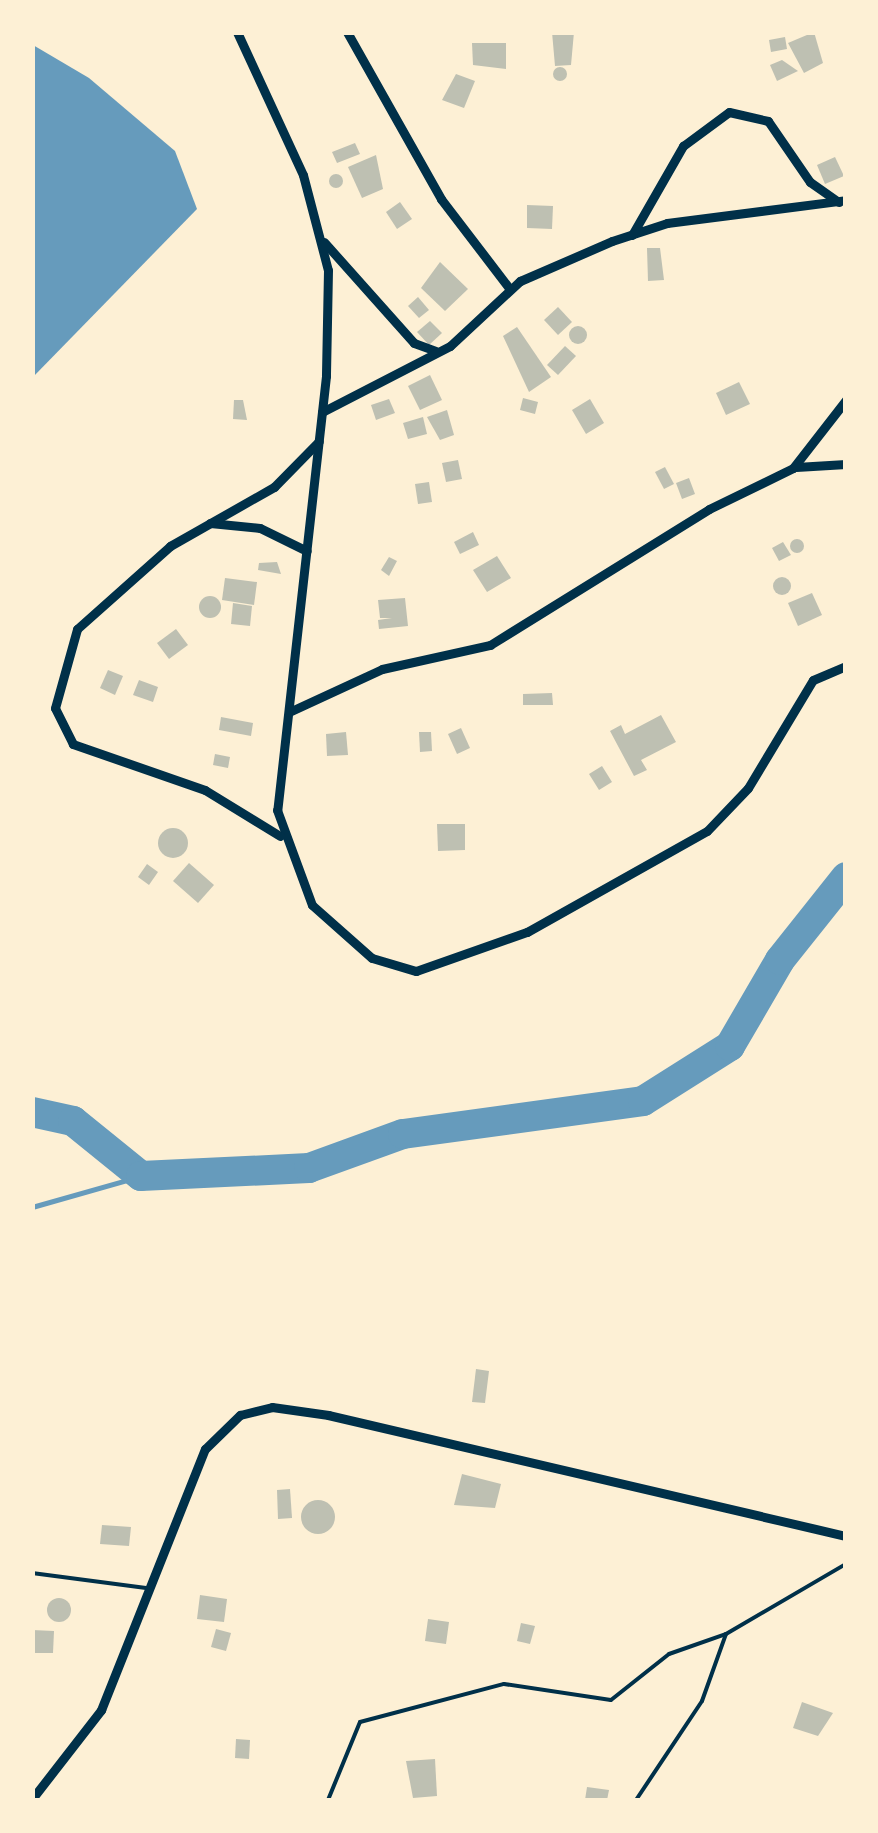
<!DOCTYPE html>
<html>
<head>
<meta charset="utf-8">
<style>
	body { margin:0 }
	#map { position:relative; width:878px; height:1833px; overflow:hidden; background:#fdf0d5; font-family:"Fira Sans",sans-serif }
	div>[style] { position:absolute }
	.water>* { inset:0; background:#669bbc }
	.stream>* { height:5px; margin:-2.5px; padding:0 2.5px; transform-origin:2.5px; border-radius:2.5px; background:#669bbc }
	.river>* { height:30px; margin:-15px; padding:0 15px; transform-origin:15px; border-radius:15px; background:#669bbc }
	.building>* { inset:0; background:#bec0b2 }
	.round { border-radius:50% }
	.service>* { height:4px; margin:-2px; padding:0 2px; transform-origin:2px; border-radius:2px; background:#003049 }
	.minor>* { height:9px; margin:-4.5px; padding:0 4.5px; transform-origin:4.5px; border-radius:4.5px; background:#003049 }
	span { translate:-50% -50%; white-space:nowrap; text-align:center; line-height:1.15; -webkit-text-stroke:9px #fdf0d5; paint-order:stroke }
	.frame { position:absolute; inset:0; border:35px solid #fdf0d5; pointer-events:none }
</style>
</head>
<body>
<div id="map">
	<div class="water">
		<div style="clip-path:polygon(33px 45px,89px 78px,175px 151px,197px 209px,33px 377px)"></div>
	</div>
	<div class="stream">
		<div style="left:32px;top:1207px;width:113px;rotate:-15.9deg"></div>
	</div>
	<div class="river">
		<div style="left:32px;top:1112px;width:42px;rotate:12.4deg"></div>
		<div style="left:73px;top:1121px;width:87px;rotate:39deg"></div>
		<div style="left:141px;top:1176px;width:168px;rotate:-2.7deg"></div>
		<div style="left:309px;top:1168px;width:100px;rotate:-19.9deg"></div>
		<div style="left:403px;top:1134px;width:242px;rotate:-7.8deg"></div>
		<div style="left:643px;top:1101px;width:103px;rotate:-32.3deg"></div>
		<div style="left:730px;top:1046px;width:99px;rotate:-59.8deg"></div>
		<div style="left:780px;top:960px;width:106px;rotate:-51.5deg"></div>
	</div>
	<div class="building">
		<div style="clip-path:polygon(552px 32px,574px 32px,571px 65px,555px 66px)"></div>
		<div style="clip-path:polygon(814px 32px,823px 63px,804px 73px,788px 43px)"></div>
		<div style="clip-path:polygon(785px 37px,787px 49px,771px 52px,769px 40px)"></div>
		<div style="clip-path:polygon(472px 43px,506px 43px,506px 69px,473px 65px)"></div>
		<div style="clip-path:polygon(782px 60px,798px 71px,777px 81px,770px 65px)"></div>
		<div class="round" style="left:553px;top:67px;width:14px;height:14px"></div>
		<div style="clip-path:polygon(456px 74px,475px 81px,464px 108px,442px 100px)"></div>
		<div style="clip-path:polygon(355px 143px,360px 154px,337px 163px,332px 152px)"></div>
		<div style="clip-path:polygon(376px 155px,383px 189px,362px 198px,348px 167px)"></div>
		<div style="clip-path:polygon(835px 157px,844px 176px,825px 184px,817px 165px)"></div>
		<div class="round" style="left:329px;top:174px;width:14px;height:14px"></div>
		<div style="clip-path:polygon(400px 202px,412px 219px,397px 229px,386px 212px)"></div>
		<div style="clip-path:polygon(527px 205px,553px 206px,552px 229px,527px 228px)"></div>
		<div style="clip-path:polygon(647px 248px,660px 248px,664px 280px,648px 281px)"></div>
		<div style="clip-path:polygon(440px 262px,468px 289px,445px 311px,421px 288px)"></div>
		<div style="clip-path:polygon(418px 297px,429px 310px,419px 318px,408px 306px)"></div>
		<div style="clip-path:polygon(558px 307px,572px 322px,558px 335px,544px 320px)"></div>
		<div style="clip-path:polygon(430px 321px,442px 333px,429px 345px,417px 332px)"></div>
		<div class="round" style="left:569px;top:326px;width:18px;height:18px"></div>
		<div style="clip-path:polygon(517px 327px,551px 377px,529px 392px,503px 336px)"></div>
		<div style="clip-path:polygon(565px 346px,576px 356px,558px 375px,547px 365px)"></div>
		<div style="clip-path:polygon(430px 375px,442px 400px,420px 410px,408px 386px)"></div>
		<div style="clip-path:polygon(739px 382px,750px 404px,726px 415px,716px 393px)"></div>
		<div style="clip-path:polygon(523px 398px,538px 402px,535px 414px,520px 410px)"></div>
		<div style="clip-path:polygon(389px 399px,395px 413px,376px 420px,371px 405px)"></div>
		<div style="clip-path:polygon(590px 399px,604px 423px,586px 434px,572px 410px)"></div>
		<div style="clip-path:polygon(234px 400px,243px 400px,247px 420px,233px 419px)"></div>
		<div style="clip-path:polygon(447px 410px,454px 435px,440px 440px,427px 417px)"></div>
		<div style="clip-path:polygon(423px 417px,427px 434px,408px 439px,403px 423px)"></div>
		<div style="clip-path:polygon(458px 460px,462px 479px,446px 482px,442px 463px)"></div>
		<div style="clip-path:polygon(665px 467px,674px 484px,664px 489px,655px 472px)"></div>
		<div style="clip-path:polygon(689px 478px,695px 494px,682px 499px,676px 483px)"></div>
		<div style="clip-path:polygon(429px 482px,432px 502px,418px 504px,415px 484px)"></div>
		<div style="clip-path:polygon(473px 532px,479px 545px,460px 554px,454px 542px)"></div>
		<div class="round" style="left:790px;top:539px;width:14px;height:14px"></div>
		<div style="clip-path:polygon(783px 542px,791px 555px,779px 561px,772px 548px)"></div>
		<div style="clip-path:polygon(497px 556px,511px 578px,487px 592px,473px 570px)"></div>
		<div style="clip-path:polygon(389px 557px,397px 561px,389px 576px,381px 570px)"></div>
		<div style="clip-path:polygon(277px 562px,281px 574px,258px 570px,259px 563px)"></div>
		<div class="round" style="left:773px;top:577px;width:18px;height:18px"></div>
		<div style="clip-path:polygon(225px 578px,257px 582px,254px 605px,222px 600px)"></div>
		<div style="clip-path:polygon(812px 593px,822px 615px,798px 626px,788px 603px)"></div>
		<div class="round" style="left:199px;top:596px;width:22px;height:22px"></div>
		<div style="clip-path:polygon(405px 598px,408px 626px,379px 629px,378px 620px,392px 618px,380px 618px,378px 600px)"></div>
		<div style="clip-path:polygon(233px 603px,252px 606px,250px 626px,231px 624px)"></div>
		<div style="clip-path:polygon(176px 629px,188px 645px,169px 659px,157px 643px)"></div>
		<div style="clip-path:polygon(108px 670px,123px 676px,115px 695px,100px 688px)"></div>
		<div style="clip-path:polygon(139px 680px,158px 687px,153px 702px,133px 695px)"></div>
		<div style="clip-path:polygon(552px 693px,553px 705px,523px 705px,523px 694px)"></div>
		<div style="clip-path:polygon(661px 715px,676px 742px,641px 760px,647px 770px,634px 776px,610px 731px,621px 725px,625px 734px)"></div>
		<div style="clip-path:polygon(221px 717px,253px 723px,251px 736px,219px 730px)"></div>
		<div style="clip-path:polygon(461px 728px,470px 748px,457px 754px,448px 734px)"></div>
		<div style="clip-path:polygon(346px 732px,348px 755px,327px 756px,326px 734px)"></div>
		<div style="clip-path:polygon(419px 732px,431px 732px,432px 751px,420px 752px)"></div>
		<div style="clip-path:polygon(215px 754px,230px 757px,228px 768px,213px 765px)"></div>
		<div style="clip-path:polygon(602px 766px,612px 782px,599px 790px,589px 774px)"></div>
		<div style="clip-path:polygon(437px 824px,465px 824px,465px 850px,438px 851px)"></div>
		<div class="round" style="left:158px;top:828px;width:30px;height:30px"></div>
		<div style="clip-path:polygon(189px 863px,214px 885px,198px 903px,173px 881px)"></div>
		<div style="clip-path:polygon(147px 864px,158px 872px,149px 885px,138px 877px)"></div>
		<div style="clip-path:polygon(476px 1369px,489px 1371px,485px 1403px,472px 1402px)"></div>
		<div style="clip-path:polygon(462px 1474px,501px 1484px,495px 1508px,454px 1505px)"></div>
		<div style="clip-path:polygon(290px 1489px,292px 1518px,278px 1519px,277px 1490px)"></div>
		<div class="round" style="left:301px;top:1500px;width:34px;height:34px"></div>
		<div style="clip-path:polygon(102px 1525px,131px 1527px,129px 1546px,100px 1544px)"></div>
		<div style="clip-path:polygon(200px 1595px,227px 1599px,224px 1622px,197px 1619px)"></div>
		<div class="round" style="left:47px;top:1598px;width:24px;height:24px"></div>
		<div style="clip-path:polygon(428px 1619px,449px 1622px,446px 1644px,425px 1641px)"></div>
		<div style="clip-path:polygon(521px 1623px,535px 1626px,530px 1644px,517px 1641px)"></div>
		<div style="clip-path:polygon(216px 1629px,231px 1633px,226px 1651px,211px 1647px)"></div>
		<div style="clip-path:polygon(32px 1630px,54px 1631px,53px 1653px,32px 1653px)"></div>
		<div style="clip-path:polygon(802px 1702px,833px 1713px,818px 1736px,793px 1728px)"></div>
		<div style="clip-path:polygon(236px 1739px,250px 1740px,249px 1759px,235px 1758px)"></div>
		<div style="clip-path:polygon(435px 1759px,437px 1796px,413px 1798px,406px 1761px)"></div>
		<div style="clip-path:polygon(587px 1787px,609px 1790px,607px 1800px,585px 1800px)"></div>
	</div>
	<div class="service">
		<div style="left:32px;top:1573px;width:115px;rotate:7.5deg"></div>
		<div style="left:328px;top:1800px;width:84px;rotate:-67.7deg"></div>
		<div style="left:360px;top:1722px;width:149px;rotate:-14.8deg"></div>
		<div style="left:504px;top:1684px;width:108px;rotate:8.5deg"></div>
		<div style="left:611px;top:1700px;width:74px;rotate:-38.4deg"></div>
		<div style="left:669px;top:1654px;width:60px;rotate:-19.3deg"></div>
		<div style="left:726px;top:1634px;width:139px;rotate:-30.3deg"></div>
		<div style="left:636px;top:1800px;width:119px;rotate:-56.3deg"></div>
		<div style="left:702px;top:1701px;width:71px;rotate:-70.3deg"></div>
	</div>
	<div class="minor">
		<div style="left:237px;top:32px;width:157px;rotate:65.2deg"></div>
		<div style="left:303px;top:175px;width:98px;rotate:75.3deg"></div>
		<div style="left:328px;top:270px;width:106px;rotate:91.1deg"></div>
		<div style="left:326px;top:376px;width:437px;rotate:96.4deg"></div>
		<div style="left:277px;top:810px;width:101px;rotate:69.8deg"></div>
		<div style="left:312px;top:905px;width:80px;rotate:41.5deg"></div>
		<div style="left:372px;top:958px;width:46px;rotate:16.5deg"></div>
		<div style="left:416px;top:971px;width:118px;rotate:-19.4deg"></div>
		<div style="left:527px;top:932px;width:206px;rotate:-29.3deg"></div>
		<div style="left:707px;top:831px;width:59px;rotate:-46.4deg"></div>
		<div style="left:748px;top:788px;width:126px;rotate:-59deg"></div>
		<div style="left:813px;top:680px;width:36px;rotate:-23deg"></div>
		<div style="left:347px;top:32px;width:192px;rotate:60.6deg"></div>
		<div style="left:441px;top:199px;width:112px;rotate:52.6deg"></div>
		<div style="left:632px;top:235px;width:103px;rotate:-60.2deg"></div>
		<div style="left:683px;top:146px;width:57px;rotate:-36.5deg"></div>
		<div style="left:729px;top:112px;width:40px;rotate:13deg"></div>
		<div style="left:768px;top:121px;width:74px;rotate:55.5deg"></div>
		<div style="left:810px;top:182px;width:35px;rotate:35deg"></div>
		<div style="left:324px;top:242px;width:135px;rotate:48.3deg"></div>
		<div style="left:414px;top:343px;width:23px;rotate:20deg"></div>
		<div style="left:322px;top:412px;width:144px;rotate:-27.3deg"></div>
		<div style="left:450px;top:346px;width:96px;rotate:-42.9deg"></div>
		<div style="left:520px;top:281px;width:100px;rotate:-23.5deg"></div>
		<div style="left:612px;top:241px;width:58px;rotate:-18.1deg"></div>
		<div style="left:667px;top:223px;width:180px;rotate:-7.3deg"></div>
		<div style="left:796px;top:467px;width:50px;rotate:-3.4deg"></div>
		<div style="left:210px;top:523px;width:50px;rotate:5.7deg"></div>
		<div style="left:260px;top:528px;width:52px;rotate:26.1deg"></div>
		<div style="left:289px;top:712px;width:102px;rotate:-24.8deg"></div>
		<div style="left:382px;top:669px;width:111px;rotate:-12.5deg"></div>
		<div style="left:490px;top:645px;width:258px;rotate:-31.8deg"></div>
		<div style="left:709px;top:509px;width:93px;rotate:-26deg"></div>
		<div style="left:793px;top:468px;width:86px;rotate:-52.1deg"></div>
		<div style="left:280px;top:836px;width:88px;rotate:-148.5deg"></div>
		<div style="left:205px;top:790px;width:140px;rotate:-160.8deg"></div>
		<div style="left:73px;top:744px;width:40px;rotate:-116.6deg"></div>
		<div style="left:55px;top:708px;width:82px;rotate:-74.4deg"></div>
		<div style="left:77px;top:629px;width:125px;rotate:-41.7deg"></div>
		<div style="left:170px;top:546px;width:120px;rotate:-29.6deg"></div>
		<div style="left:274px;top:487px;width:64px;rotate:-45.6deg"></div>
		<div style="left:32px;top:1799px;width:113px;rotate:-52.2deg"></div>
		<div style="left:101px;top:1710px;width:281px;rotate:-68.3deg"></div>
		<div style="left:205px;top:1449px;width:49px;rotate:-44.2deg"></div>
		<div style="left:240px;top:1415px;width:33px;rotate:-14deg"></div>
		<div style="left:272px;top:1407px;width:57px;rotate:8.1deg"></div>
		<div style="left:328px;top:1415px;width:532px;rotate:13.15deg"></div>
	</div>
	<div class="frame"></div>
</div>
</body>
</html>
